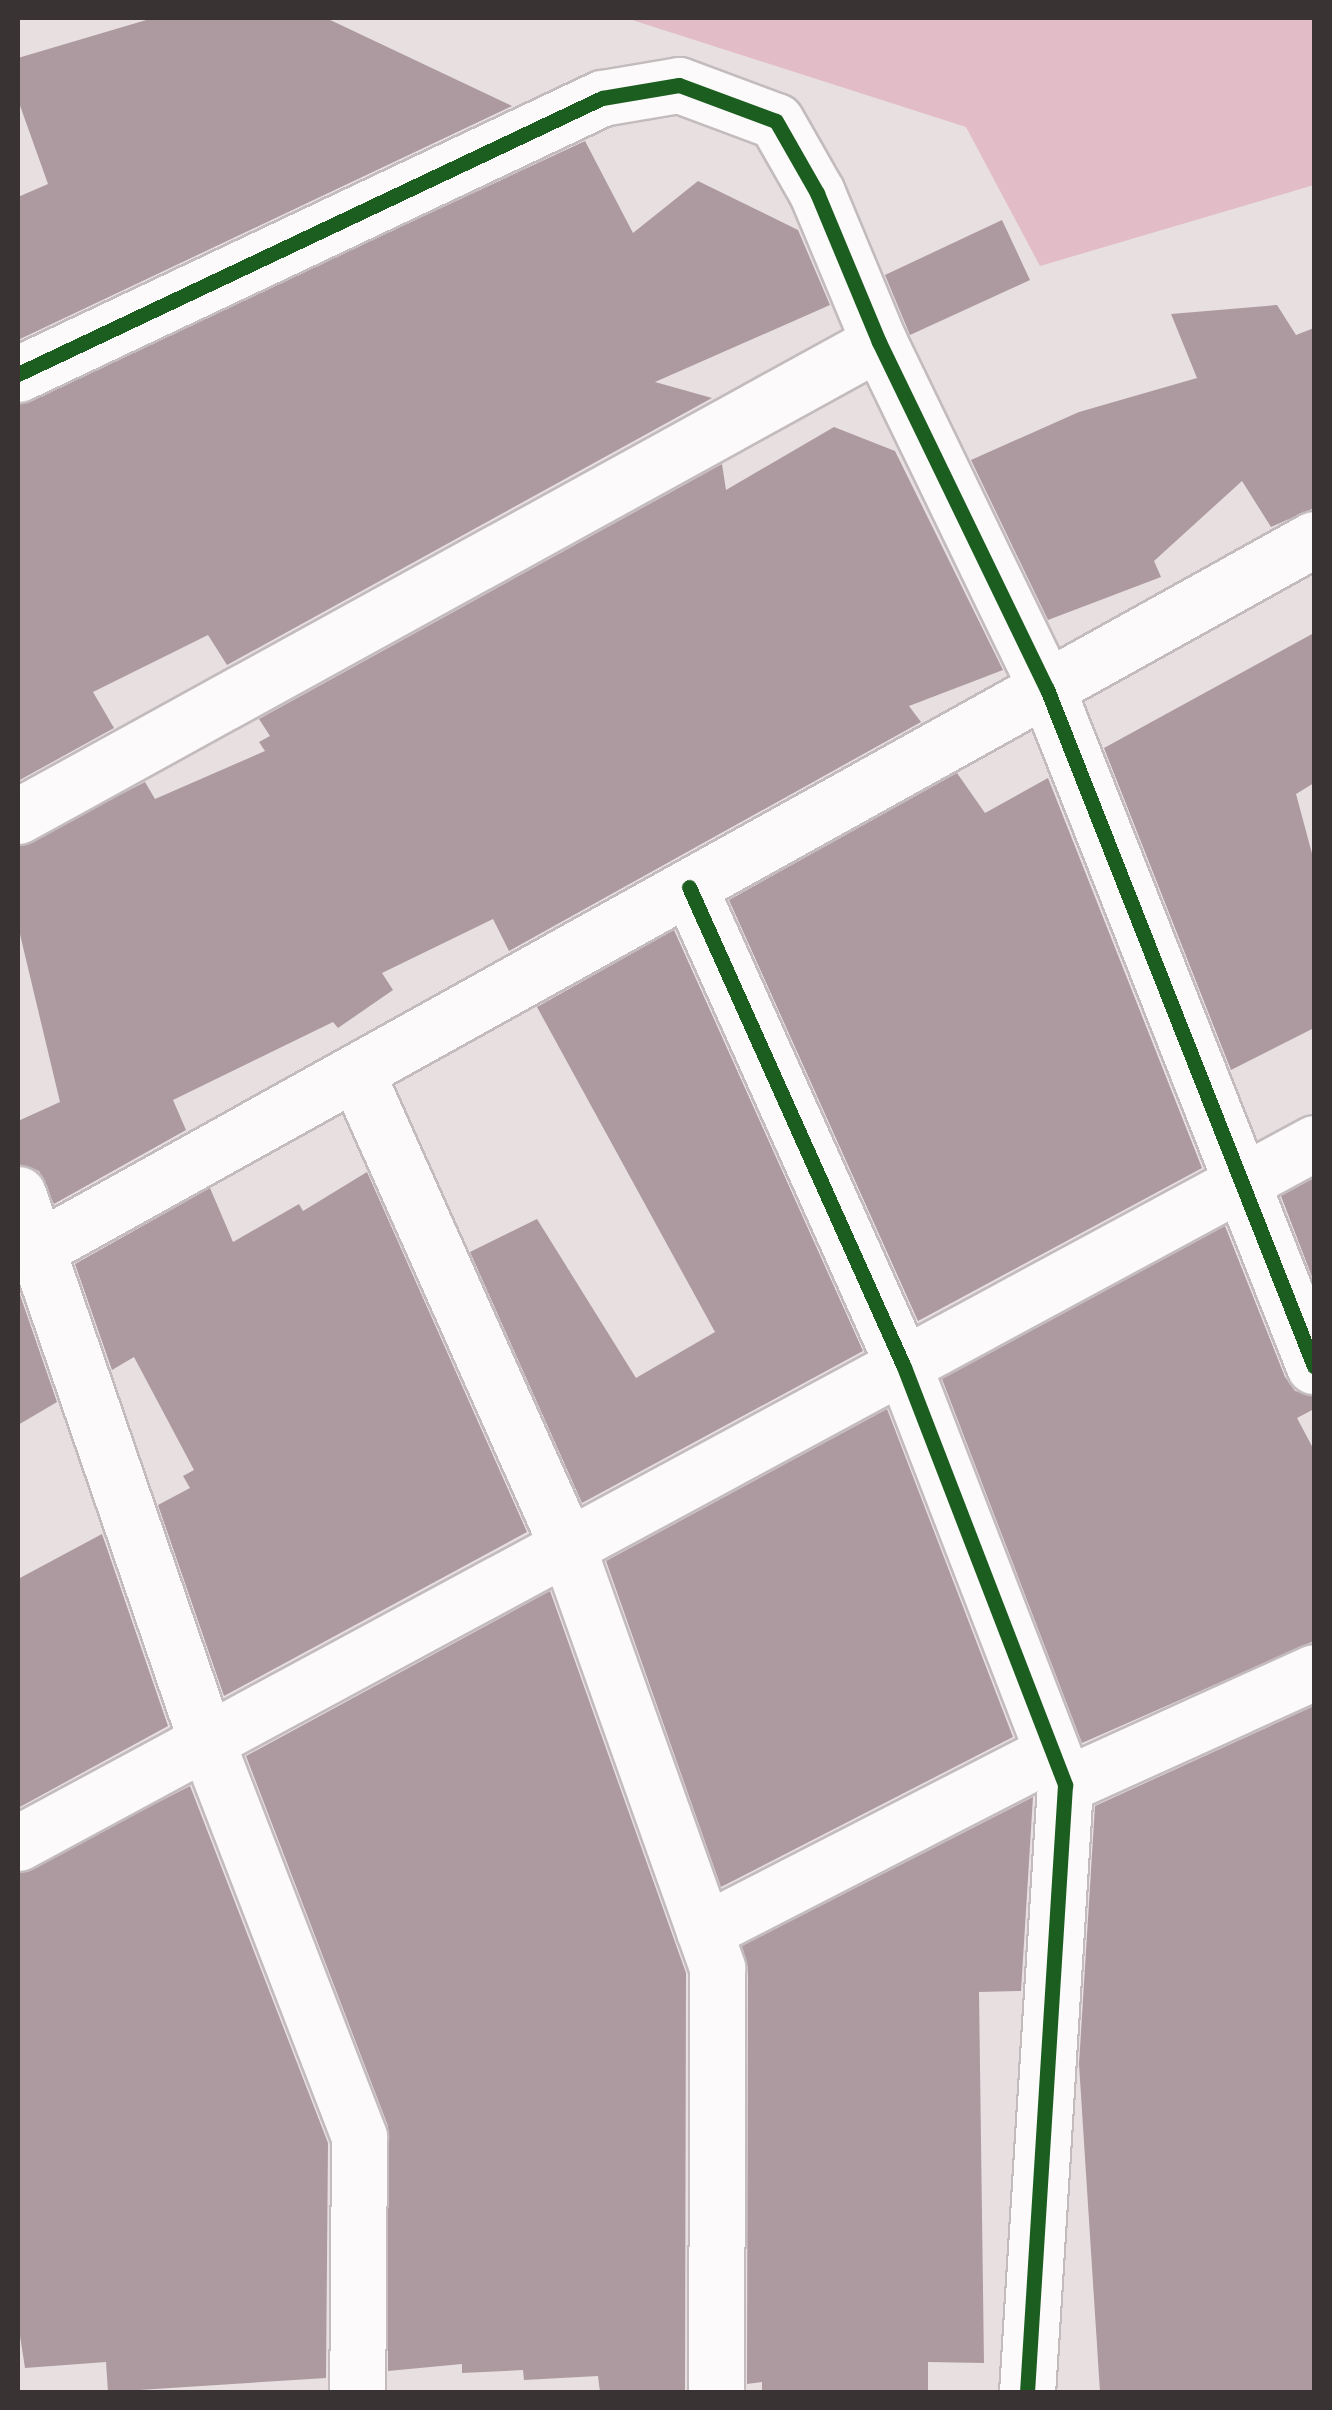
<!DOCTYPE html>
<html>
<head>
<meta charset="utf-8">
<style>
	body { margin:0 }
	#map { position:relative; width:1332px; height:2410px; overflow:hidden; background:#e8dfe1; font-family:Poppins,sans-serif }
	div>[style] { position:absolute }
	.green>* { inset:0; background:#e2bcc6 }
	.building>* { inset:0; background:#ad9aa0 }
	.roads { filter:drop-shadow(2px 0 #c3bbbd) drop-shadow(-2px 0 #c3bbbd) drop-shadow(0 2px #c3bbbd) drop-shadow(0 -2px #c3bbbd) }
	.minor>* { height:55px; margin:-27.5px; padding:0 27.5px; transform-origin:27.5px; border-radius:27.5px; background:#fcfafa }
	.cycleway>* { height:15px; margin:-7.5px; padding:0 7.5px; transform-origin:7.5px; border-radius:7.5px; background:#1b5e20 }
	span { translate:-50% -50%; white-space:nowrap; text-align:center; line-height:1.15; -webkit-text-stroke:10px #ecdbde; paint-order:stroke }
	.frame { position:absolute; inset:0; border:20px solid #3a3334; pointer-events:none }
</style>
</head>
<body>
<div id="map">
	<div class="green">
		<div style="clip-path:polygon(626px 18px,1314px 18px,1314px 185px,1040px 266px,966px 127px)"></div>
	</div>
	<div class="building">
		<div style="clip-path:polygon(153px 18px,326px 18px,512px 106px,18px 340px,18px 197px,48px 184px,18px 100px,18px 58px)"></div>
		<div style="clip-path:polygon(585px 141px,633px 233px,698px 181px,798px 230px,830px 305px,655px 382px,712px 398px,227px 665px,208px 635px,93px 692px,114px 728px,18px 781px,18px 405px)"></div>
		<div style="clip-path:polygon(1002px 220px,1030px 280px,910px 335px,885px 275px)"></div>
		<div style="clip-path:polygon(1277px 305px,1296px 335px,1314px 328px,1314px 508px,1271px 527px,1242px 481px,1154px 561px,1161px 577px,1048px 620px,971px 460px,1079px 412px,1197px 378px,1171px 314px)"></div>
		<div style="clip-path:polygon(834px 427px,895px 451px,1003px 670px,909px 706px,921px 722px,509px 951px,493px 919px,382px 973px,393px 990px,338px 1028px,333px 1022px,173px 1100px,186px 1130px,54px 1204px,39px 1171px,18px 1164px,18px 1121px,60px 1102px,18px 926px,18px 847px,145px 782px,155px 799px,265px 751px,259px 742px,270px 736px,259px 719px,722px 464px,726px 490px)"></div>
		<div style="clip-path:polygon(1314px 633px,1314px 783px,1296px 794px,1314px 861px,1314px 1028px,1231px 1070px,1104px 748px)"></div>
		<div style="clip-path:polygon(957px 773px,985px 813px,1048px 778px,1202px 1168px,918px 1321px,729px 900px)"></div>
		<div style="clip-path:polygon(674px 930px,863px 1351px,582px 1503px,470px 1252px,537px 1219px,636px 1378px,715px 1332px,537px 1007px)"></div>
		<div style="clip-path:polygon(367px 1172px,527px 1532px,224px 1696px,158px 1505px,190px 1488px,183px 1476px,194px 1470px,134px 1357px,112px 1370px,75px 1264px,210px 1188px,233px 1242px,299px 1204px,303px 1211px)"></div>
		<div style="clip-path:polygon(1314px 1178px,1314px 1282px,1281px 1196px)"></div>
		<div style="clip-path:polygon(1225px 1226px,1285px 1377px,1295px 1391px,1314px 1396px,1314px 1409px,1297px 1418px,1314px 1450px,1314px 1641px,1082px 1743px,942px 1379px)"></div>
		<div style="clip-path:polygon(18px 1289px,57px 1402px,18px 1425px)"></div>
		<div style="clip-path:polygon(887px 1409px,1013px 1737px,721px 1887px,606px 1561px)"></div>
		<div style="clip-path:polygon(102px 1534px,168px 1726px,18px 1808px,18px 1579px)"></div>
		<div style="clip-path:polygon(550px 1591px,686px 1973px,685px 2390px,600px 2392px,598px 2376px,524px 2380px,523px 2370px,462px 2373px,462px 2364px,388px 2371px,388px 2126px,246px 1756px)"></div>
		<div style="clip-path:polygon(1314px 1706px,1314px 2392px,1100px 2392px,1079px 2064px,1095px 1806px)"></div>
		<div style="clip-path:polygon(190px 1786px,328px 2143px,326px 2378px,108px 2392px,106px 2362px,25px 2368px,18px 2323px,18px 1874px)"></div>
		<div style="clip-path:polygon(1033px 1797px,1021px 1991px,979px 1992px,984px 2363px,928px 2362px,928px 2392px,762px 2392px,762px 2382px,747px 2384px,748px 1968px,742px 1946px)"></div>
	</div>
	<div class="roads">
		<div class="minor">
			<div style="left:18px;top:374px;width:646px;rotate:-25.3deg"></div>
			<div style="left:602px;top:98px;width:78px;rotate:-9.6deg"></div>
			<div style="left:679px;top:85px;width:103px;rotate:20.4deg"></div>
			<div style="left:776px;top:121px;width:83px;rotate:60.3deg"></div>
			<div style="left:817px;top:193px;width:161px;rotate:67.4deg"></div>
			<div style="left:879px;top:342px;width:386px;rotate:64.2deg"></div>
			<div style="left:1047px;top:689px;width:728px;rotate:68.48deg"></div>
			<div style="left:18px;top:816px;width:983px;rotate:-28.83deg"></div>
			<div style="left:689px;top:887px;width:526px;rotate:65.87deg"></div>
			<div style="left:904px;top:1367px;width:448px;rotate:68.9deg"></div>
			<div style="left:1065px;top:1785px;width:608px;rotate:93.58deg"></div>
			<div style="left:356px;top:1072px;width:516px;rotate:65.97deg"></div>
			<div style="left:566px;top:1543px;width:451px;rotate:70.4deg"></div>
			<div style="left:717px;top:1968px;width:424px;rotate:90.1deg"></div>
			<div style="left:18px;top:1194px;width:577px;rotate:71deg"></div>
			<div style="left:206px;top:1740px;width:425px;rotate:68.9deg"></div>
			<div style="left:359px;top:2137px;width:255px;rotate:90.4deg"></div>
			<div style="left:37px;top:1249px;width:1461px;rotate:-29.07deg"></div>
			<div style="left:1065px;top:1785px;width:273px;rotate:-24.4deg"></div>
			<div style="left:18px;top:1843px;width:1473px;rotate:-28.37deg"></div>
			<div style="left:704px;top:1931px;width:391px;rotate:-27.2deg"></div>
		</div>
	</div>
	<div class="cycleway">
		<div style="left:18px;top:374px;width:646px;rotate:-25.3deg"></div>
		<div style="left:602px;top:98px;width:78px;rotate:-9.6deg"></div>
		<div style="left:679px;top:85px;width:103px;rotate:20.4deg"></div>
		<div style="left:776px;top:121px;width:83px;rotate:60.3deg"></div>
		<div style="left:817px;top:193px;width:161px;rotate:67.4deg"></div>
		<div style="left:879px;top:342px;width:386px;rotate:64.2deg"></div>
		<div style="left:1047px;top:689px;width:728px;rotate:68.48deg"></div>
		<div style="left:689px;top:887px;width:526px;rotate:65.87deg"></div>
		<div style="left:904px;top:1367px;width:448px;rotate:68.9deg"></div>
		<div style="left:1065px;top:1785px;width:608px;rotate:93.58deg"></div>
	</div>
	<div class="frame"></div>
</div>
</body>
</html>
